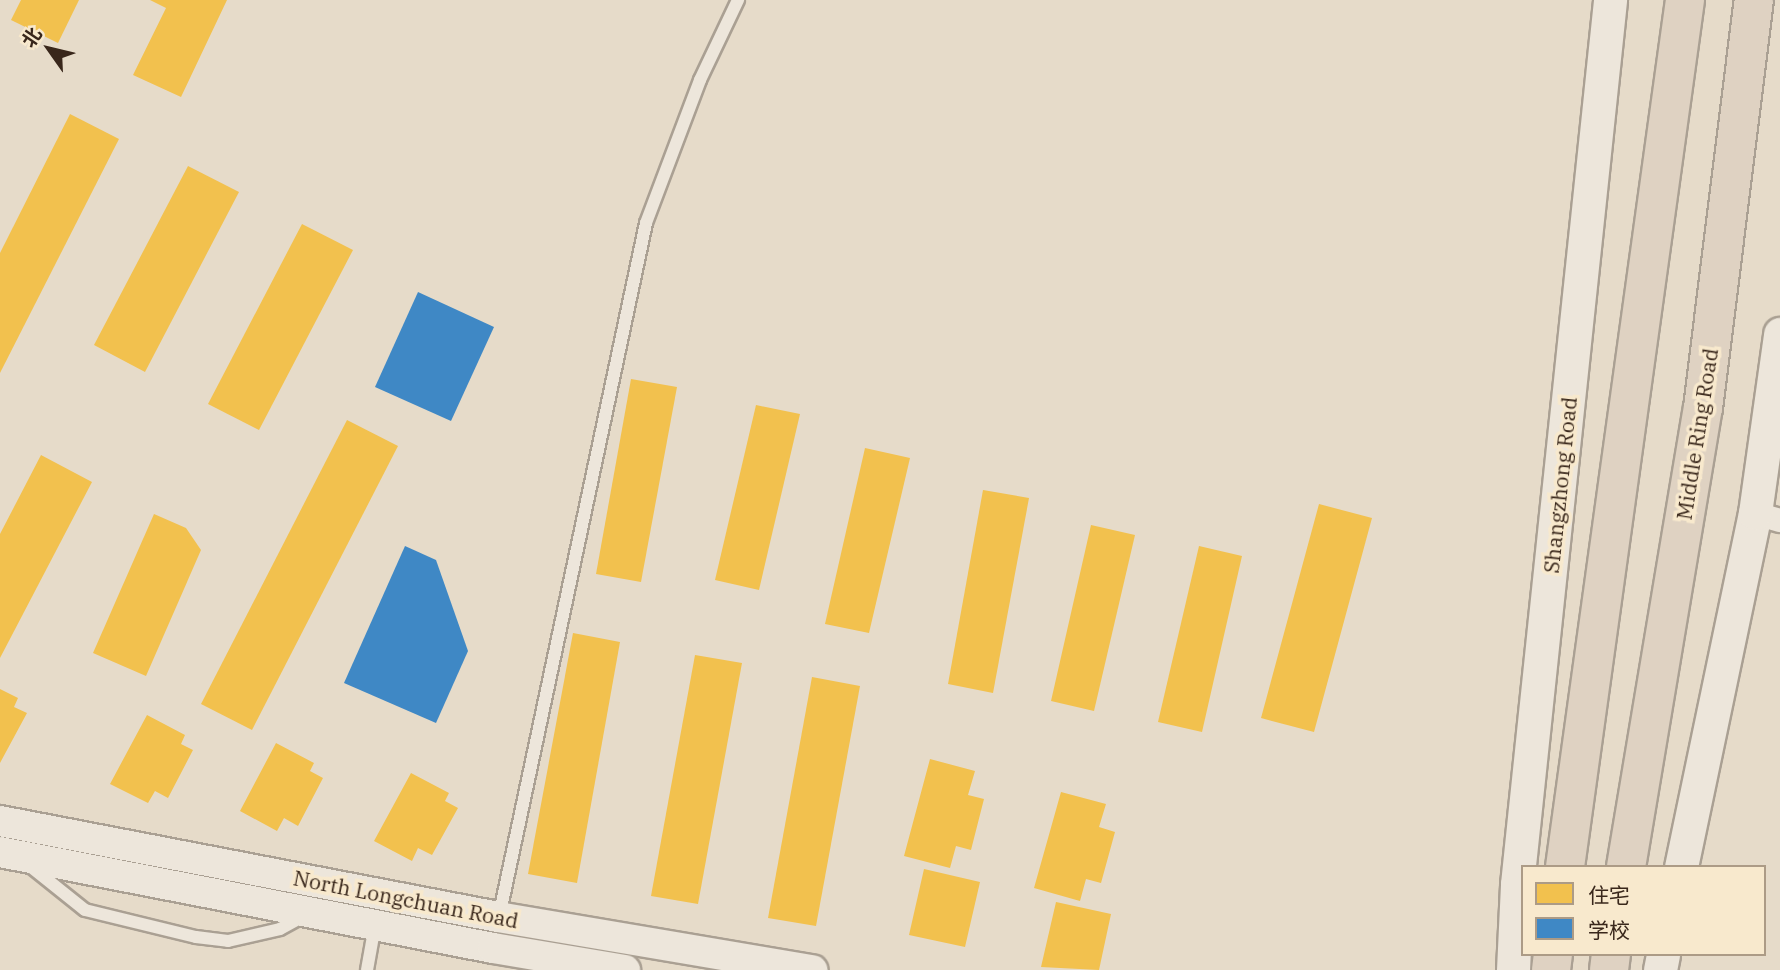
<!DOCTYPE html>
<html>
<head>
<meta charset="utf-8">
<style>
	body { margin:0 }
	#map { position:relative; width:1780px; height:970px; overflow:hidden; background:#e6dbc9; font-family:"IBM Plex Serif","Noto Sans SC",serif }
	div>[style] { position:absolute }
	.homes>* { inset:0; background:#f2c14e }
	.schools>* { inset:0; background:#3f88c5 }
	.roads { filter:drop-shadow(2px 0 #aaa093) drop-shadow(-2px 0 #aaa093) drop-shadow(0 2px #aaa093) drop-shadow(0 -2px #aaa093) }
	.service>* { height:12px; margin:-6px; padding:0 6px; transform-origin:6px; border-radius:6px; background:#ede6db }
	.minor>* { height:23px; margin:-11.5px; padding:0 11.5px; transform-origin:11.5px; border-radius:11.5px; background:#ede6db }
	.tertiary>* { height:30px; margin:-15px; padding:0 15px; transform-origin:15px; border-radius:15px; background:#ede6db }
	.secondary>* { height:33px; margin:-16.5px; padding:0 16.5px; transform-origin:16.5px; border-radius:16.5px; background:#ede6db }
	.trunk>* { height:38px; margin:-19px; padding:0 19px; transform-origin:19px; border-radius:19px; background:#dfd2c2 }
	span { translate:-50% -50%; white-space:nowrap; text-align:center; line-height:1.15; -webkit-text-stroke:7px #f8e9cd; paint-order:stroke }
	.street-label { font-size:21px; color:#39271b }
	.legend { position:absolute; left:1521px; top:865px; width:245px; height:91px; box-sizing:border-box; background:#f8e9cd; border:2px solid #ac9b86; margin:0; padding:9px 12px; list-style:none; font-size:21px; color:#39271b }
	.legend li { display:flex; align-items:center; gap:14px; height:35px }
	.legend b { width:35px; border:2px solid #ac9b86 }
	.north { position:absolute; left:14px; top:14px; width:70px; height:70px; -webkit-text-stroke:5px #f8e9cd; paint-order:stroke; rotate:304deg; font-size:19px; font-weight:700; line-height:28px; text-align:center; color:#39271b }
	.north::after { content:''; display:block; margin:auto; width:24px; height:32px; background:#39271b; clip-path:polygon(50% 0,100% 100%,50% 72%,0 100%) }
</style>
</head>
<body>
<div id="map">
	<div class="homes">
		<div style="clip-path:polygon(21px 0,79px 0,58px 43px,11px 20px)"></div>
		<div style="clip-path:polygon(150px 0,227px 0,181px 97px,133px 75px,166px 8px)"></div>
		<div style="clip-path:polygon(70px 114px,119px 139px,0 373px,0 253px)"></div>
		<div style="clip-path:polygon(188px 166px,239px 192px,145px 372px,94px 345px)"></div>
		<div style="clip-path:polygon(302px 224px,353px 250px,259px 430px,208px 404px)"></div>
		<div style="clip-path:polygon(631px 379px,677px 387px,641px 582px,596px 574px)"></div>
		<div style="clip-path:polygon(756px 405px,800px 414px,759px 590px,715px 580px)"></div>
		<div style="clip-path:polygon(347px 420px,398px 446px,252px 730px,201px 704px)"></div>
		<div style="clip-path:polygon(865px 448px,910px 458px,869px 633px,825px 624px)"></div>
		<div style="clip-path:polygon(41px 455px,92px 482px,0 658px,0 534px)"></div>
		<div style="clip-path:polygon(983px 490px,1029px 498px,993px 693px,948px 684px)"></div>
		<div style="clip-path:polygon(1319px 504px,1372px 518px,1314px 732px,1261px 718px)"></div>
		<div style="clip-path:polygon(154px 514px,186px 528px,201px 550px,146px 676px,93px 653px)"></div>
		<div style="clip-path:polygon(1091px 525px,1135px 535px,1094px 711px,1051px 701px)"></div>
		<div style="clip-path:polygon(1199px 546px,1242px 556px,1202px 732px,1158px 722px)"></div>
		<div style="clip-path:polygon(573px 633px,620px 642px,577px 883px,528px 874px)"></div>
		<div style="clip-path:polygon(695px 655px,742px 663px,698px 904px,651px 896px)"></div>
		<div style="clip-path:polygon(812px 677px,860px 686px,816px 926px,768px 918px)"></div>
		<div style="clip-path:polygon(0 689px,18px 698px,14px 707px,27px 713px,0 763px)"></div>
		<div style="clip-path:polygon(147px 715px,185px 735px,181px 744px,193px 750px,168px 798px,155px 791px,148px 803px,110px 784px)"></div>
		<div style="clip-path:polygon(276px 743px,314px 763px,310px 771px,323px 778px,298px 826px,284px 818px,277px 831px,240px 811px)"></div>
		<div style="clip-path:polygon(930px 759px,975px 771px,968px 795px,984px 799px,971px 850px,956px 846px,950px 868px,904px 856px)"></div>
		<div style="clip-path:polygon(411px 773px,449px 793px,445px 801px,458px 808px,432px 855px,418px 848px,412px 861px,374px 841px)"></div>
		<div style="clip-path:polygon(1061px 792px,1106px 804px,1099px 827px,1115px 832px,1101px 883px,1086px 879px,1080px 901px,1034px 888px)"></div>
		<div style="clip-path:polygon(924px 869px,980px 882px,965px 947px,909px 935px)"></div>
		<div style="clip-path:polygon(1056px 902px,1111px 914px,1099px 970px,1041px 967px)"></div>
	</div>
	<div class="schools">
		<div style="clip-path:polygon(418px 292px,494px 327px,451px 421px,375px 387px)"></div>
		<div style="clip-path:polygon(405px 546px,436px 560px,468px 651px,436px 723px,344px 683px)"></div>
	</div>
	<div class="roads">
		<div class="service">
			<div style="left:30px;top:866px;width:70px;rotate:38.7deg"></div>
			<div style="left:85px;top:910px;width:114px;rotate:13.7deg"></div>
			<div style="left:196px;top:937px;width:32px;rotate:7deg"></div>
			<div style="left:228px;top:941px;width:53px;rotate:-13deg"></div>
			<div style="left:280px;top:929px;width:26px;rotate:-29deg"></div>
			<div style="left:499px;top:917px;width:709px;rotate:-78.04deg"></div>
			<div style="left:646px;top:223px;width:153px;rotate:-69.3deg"></div>
			<div style="left:700px;top:80px;width:89px;rotate:-64.6deg"></div>
			<div style="left:367px;top:970px;width:46px;rotate:-79.9deg"></div>
		</div>
		<div class="minor">
			<div style="left:1755px;top:513px;width:26px;rotate:16deg"></div>
		</div>
		<div class="tertiary">
			<div style="left:0;top:821px;width:507px;rotate:10.91deg"></div>
			<div style="left:498px;top:917px;width:319px;rotate:9.6deg"></div>
			<div style="left:0;top:852px;width:502px;rotate:11.02deg"></div>
			<div style="left:493px;top:948px;width:134px;rotate:9.5deg"></div>
		</div>
		<div class="secondary">
			<div style="left:1681px;top:867px;width:362px;rotate:-78.2deg"></div>
			<div style="left:1755px;top:513px;width:181px;rotate:-82deg"></div>
			<div style="left:1513px;top:970px;width:86px;rotate:-87.3deg"></div>
			<div style="left:1517px;top:884px;width:889px;rotate:-83.99deg"></div>
			<div style="left:1660px;top:970px;width:16px;rotate:-79deg"></div>
		</div>
		<div class="trunk">
			<div style="left:1565px;top:867px;width:875px;rotate:-82.12deg"></div>
			<div style="left:1626px;top:867px;width:465px;rotate:-80.5deg"></div>
			<div style="left:1703px;top:408px;width:411px;rotate:-82.9deg"></div>
			<div style="left:1551px;top:970px;width:16px;rotate:-83deg"></div>
			<div style="left:1609px;top:970px;width:16px;rotate:-83deg"></div>
		</div>
	</div>
	<div class="street-label">
		<span style="left:1697px;top:434px;rotate:-81deg">Middle Ring Road</span>
		<span style="left:1560px;top:485px;rotate:-84deg">Shangzhong Road</span>
		<span style="left:406px;top:899px;rotate:11deg">North Longchuan Road</span>
	</div>
	<ul class="legend">
	<li><b style="height:19px;background:#f2c14e"></b>住宅</li>
	<li><b style="height:19px;background:#3f88c5"></b>学校</li>
	</ul>
	<div class="north">北</div>
</div>
</body>
</html>
